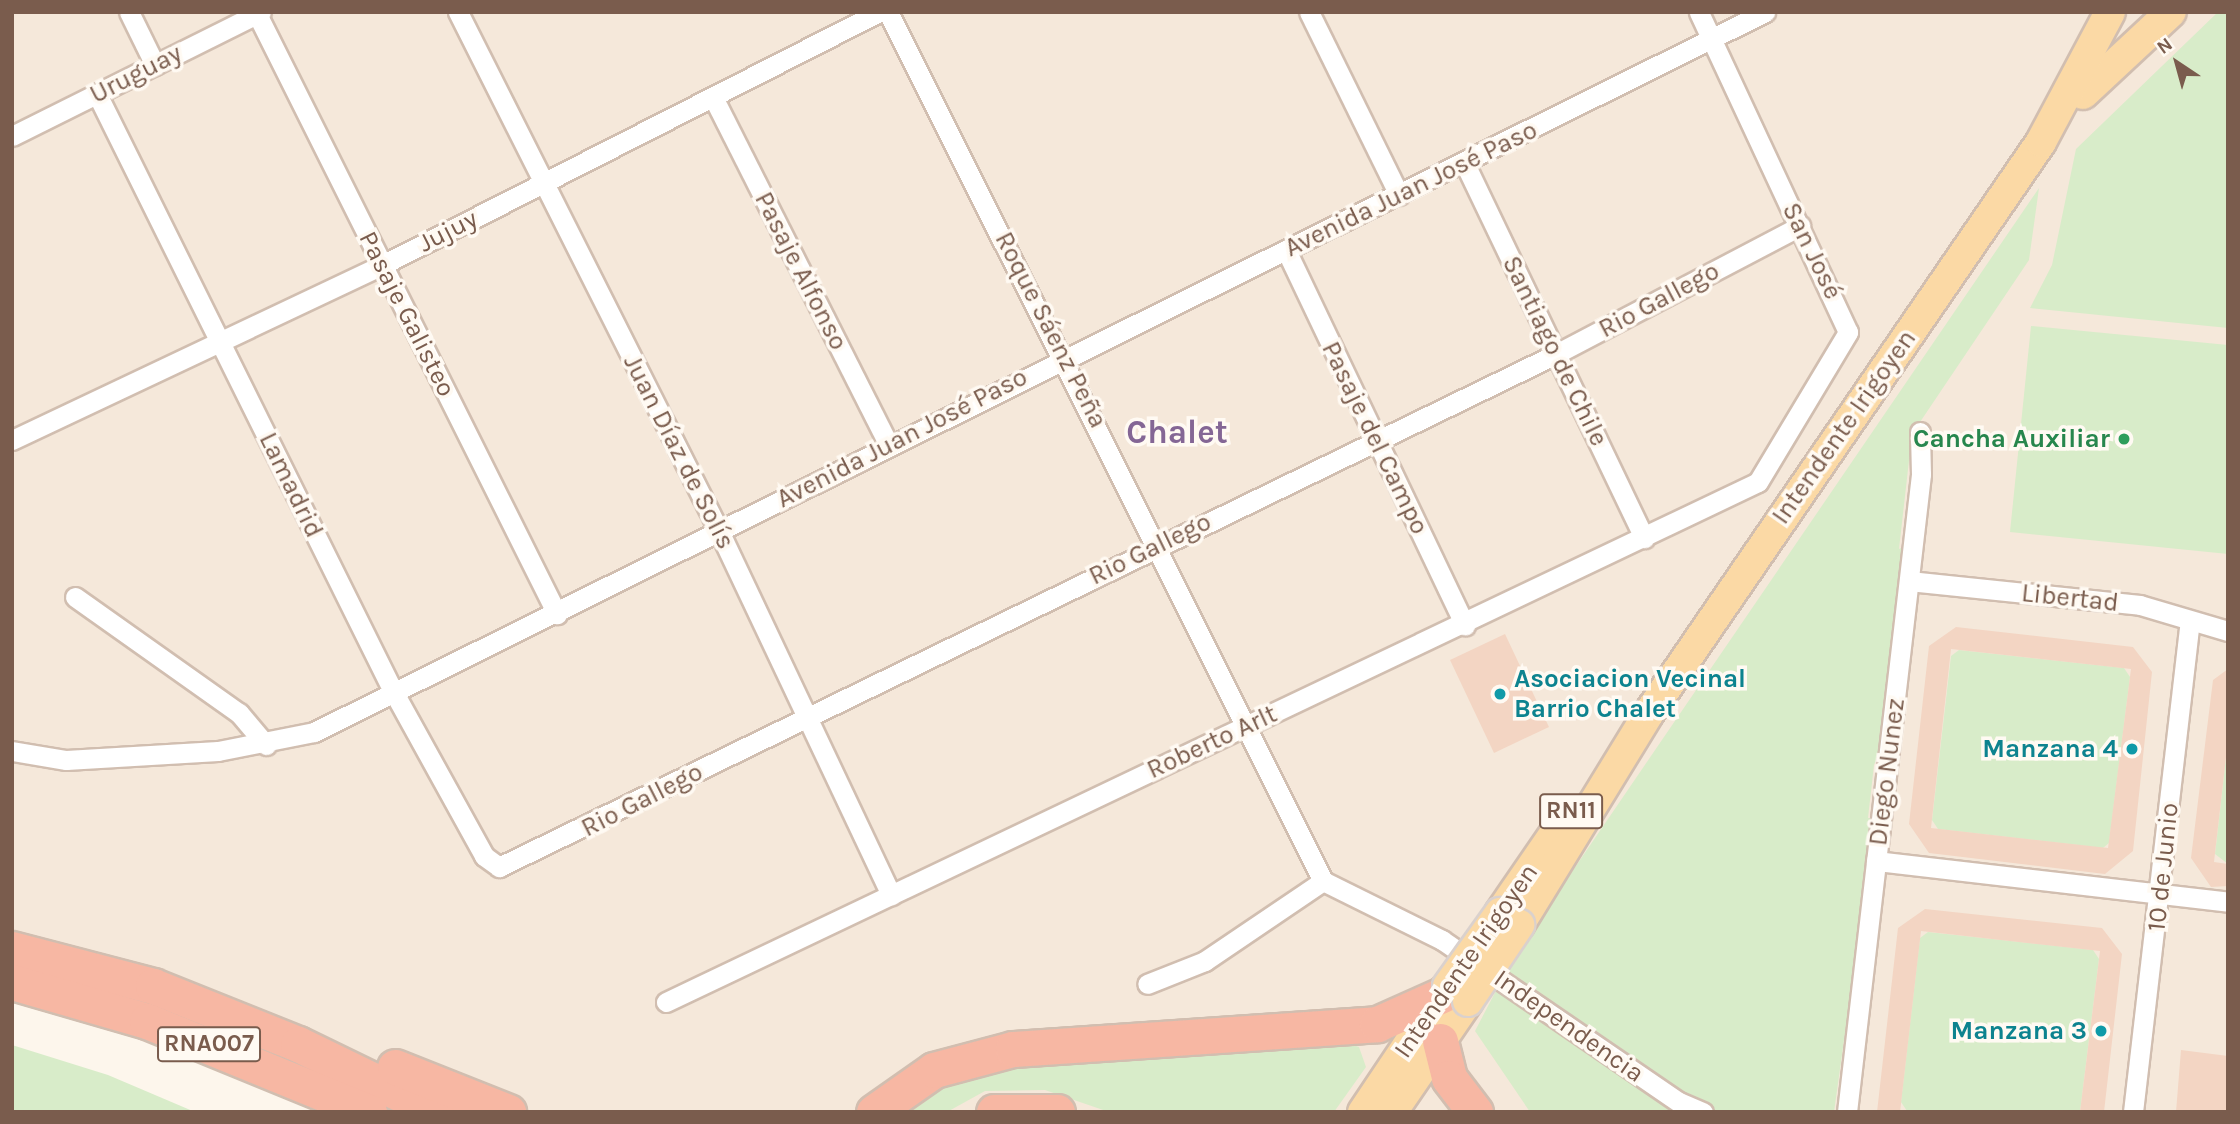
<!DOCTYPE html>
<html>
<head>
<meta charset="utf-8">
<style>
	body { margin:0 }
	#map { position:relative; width:2240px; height:1124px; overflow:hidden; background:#fdf6ec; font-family:Karla,sans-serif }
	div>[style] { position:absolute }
	.residential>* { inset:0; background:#f5e8da }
	.green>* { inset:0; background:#d8ecc9 }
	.building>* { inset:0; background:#f3d5c3 }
	.roads { filter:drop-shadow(2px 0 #d1beb0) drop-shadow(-2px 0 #d1beb0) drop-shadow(0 2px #d1beb0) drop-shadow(0 -2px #d1beb0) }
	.minor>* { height:19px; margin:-9.5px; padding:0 9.5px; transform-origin:9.5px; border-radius:9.5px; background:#fff }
	.primary>* { height:30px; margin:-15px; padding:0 15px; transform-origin:15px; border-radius:15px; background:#fbd9a5 }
	.motorway>* { height:35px; margin:-17.5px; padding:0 17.5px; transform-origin:17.5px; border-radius:17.5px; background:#f7b7a3 }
	.bridges { filter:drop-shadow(2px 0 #dad1cd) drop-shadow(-2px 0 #dad1cd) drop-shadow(0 2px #dad1cd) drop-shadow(0 -2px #dad1cd) }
	.primary-bridge>* { height:30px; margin:-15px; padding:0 15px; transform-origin:15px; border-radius:15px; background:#fbd9a5 }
	.dots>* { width:19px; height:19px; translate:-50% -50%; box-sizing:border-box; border:4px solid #fffaf3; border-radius:50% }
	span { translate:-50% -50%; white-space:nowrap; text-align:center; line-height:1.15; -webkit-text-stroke:7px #fffaf3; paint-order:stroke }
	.shield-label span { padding:2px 5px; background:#fffaf3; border:2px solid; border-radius:5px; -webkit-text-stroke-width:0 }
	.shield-label { font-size:24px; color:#7a5c4d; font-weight:700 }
	.street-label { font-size:26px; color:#7a5c4d }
	.leisure-label { font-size:26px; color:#27864d; font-weight:700 }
	.right { translate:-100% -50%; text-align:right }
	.culture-label { font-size:26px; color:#0d838f; font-weight:700 }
	.left { translate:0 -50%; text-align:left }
	.district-label { font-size:33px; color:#846695; font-weight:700 }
	.frame { position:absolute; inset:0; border:14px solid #7a5c4d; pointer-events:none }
	.north { position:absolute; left:2142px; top:28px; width:70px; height:70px; -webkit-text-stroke:5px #fffaf3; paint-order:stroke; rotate:324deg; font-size:19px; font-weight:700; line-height:28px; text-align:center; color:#7a5c4d }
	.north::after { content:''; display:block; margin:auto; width:24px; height:32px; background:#7a5c4d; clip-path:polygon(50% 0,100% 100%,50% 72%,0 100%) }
</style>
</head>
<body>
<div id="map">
	<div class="residential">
		<div style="clip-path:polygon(12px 12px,2228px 12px,2228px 1112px,438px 1112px,12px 949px)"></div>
	</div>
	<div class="green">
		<div style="clip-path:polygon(2218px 12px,2228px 12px,2228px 328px,2030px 308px,2052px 265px,2076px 149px)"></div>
		<div style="clip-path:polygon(2039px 188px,2029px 260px,1912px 434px,1899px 549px,1913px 542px,1908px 685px,1874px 765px,1868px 818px,1875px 818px,1834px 1112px,1530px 1112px,1475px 1031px,1513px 958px)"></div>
		<div style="clip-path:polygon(2031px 326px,2228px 345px,2228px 554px,2010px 532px)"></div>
		<div style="clip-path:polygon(1959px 650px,2124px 668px,2130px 677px,2109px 843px,2103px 848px,1938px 829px,1932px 820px,1951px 656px)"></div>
		<div style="clip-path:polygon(2228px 740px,2228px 864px,2215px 854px)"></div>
		<div style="clip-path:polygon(1928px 932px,2093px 950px,2099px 959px,2080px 1112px,1907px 1111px,1901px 1102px,1920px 938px)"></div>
		<div style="clip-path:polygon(1334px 1039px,1359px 1047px,1366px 1067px,1334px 1112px,1109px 1112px,1045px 1090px,985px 1091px,947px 1112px,899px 1112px,934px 1087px,987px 1068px)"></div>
		<div style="clip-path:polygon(12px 1045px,108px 1075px,195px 1112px,12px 1112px)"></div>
	</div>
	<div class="building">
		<div style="clip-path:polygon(evenodd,1956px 627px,2133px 647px,2152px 672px,2133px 851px,2105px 874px,1929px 853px,1909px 824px,1929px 646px,1956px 627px,1951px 649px,2131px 669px,2108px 848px,1931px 828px,1951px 649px)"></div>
		<div style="clip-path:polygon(1505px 634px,1549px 727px,1494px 753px,1450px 660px)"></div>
		<div style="clip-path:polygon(2228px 669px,2228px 740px,2214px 862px,2228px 864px,2228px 886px,2211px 887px,2191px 858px,2213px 680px)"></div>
		<div style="clip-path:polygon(1925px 909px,2102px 928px,2122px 954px,2104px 1112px,2080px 1112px,2100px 951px,1921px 931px,1900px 1112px,1877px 1112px,1898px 928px)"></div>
		<div style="clip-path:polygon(2181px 1050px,2228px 1056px,2228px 1112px,2176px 1112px)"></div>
	</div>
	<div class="roads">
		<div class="minor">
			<div style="left:129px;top:12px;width:59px;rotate:63.9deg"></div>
			<div style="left:458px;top:12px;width:581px;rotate:63.3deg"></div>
			<div style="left:719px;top:531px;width:403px;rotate:64.7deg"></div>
			<div style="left:888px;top:12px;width:972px;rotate:63.41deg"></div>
			<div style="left:1323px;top:881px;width:143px;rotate:145.9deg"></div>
			<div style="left:1205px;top:961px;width:62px;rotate:158.4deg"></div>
			<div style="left:1309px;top:12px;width:204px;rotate:63.8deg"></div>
			<div style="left:257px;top:14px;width:671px;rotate:63.43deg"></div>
			<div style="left:97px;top:94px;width:664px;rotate:63.63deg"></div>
			<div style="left:392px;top:689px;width:191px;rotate:61.1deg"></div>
			<div style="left:484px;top:856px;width:19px;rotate:36deg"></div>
			<div style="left:499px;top:867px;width:1175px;rotate:-25.89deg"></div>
			<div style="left:1556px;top:354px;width:276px;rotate:-27.7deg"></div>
			<div style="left:714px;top:99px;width:386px;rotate:63.2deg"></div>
			<div style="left:12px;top:136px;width:278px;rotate:-26.5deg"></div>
			<div style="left:1465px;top:164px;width:415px;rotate:64.4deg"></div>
			<div style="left:1286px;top:250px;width:416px;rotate:64.5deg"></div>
			<div style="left:12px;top:440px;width:409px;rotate:-25.3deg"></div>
			<div style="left:382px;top:265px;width:558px;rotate:-26.98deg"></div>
			<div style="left:1909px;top:581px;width:232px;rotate:5.9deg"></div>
			<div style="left:2140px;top:605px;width:92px;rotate:16.5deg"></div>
			<div style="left:75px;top:597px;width:201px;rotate:35.3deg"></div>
			<div style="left:239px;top:713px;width:42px;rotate:49.8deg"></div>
			<div style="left:12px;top:751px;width:55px;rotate:9.5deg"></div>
			<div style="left:66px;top:760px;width:152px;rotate:-3.4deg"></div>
			<div style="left:218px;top:751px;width:98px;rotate:-11.2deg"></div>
			<div style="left:314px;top:732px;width:1620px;rotate:-26.39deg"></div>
			<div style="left:1876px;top:861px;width:354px;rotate:6.6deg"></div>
			<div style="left:1323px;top:881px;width:133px;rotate:26.4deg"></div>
			<div style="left:1442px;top:940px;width:287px;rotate:34.4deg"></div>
			<div style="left:1679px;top:1102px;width:26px;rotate:23deg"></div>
			<div style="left:666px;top:1002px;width:1209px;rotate:-25.46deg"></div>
			<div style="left:1758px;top:482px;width:175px;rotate:-59deg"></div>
			<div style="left:1848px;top:332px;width:353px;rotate:-115deg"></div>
			<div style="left:1847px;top:1112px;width:642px;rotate:-83.38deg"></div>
			<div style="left:1921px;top:474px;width:42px;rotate:-91.4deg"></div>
			<div style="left:2133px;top:1112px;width:493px;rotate:-83.4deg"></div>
		</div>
		<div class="primary">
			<div style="left:2083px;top:94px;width:120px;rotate:-43deg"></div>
			<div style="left:1500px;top:913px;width:120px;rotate:-55.5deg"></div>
			<div style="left:1519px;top:925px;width:249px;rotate:-58.5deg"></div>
			<div style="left:1649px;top:713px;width:693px;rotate:-55.53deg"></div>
			<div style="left:2041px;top:142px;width:147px;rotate:-62deg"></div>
			<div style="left:1363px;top:1112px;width:147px;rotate:-56.1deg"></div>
			<div style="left:1392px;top:1112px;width:135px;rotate:-55.6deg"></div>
		</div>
		<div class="motorway">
			<div style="left:12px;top:949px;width:146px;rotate:14.7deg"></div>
			<div style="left:153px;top:986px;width:156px;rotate:21.8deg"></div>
			<div style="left:298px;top:1044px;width:156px;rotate:25.9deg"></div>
			<div style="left:12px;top:982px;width:141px;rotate:16.1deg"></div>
			<div style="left:147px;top:1021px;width:240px;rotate:22.3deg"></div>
			<div style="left:1440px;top:1041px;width:38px;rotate:76deg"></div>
			<div style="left:1449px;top:1078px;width:43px;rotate:52.6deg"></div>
			<div style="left:395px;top:1067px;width:122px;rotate:21.7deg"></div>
			<div style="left:874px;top:1112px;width:73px;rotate:-35deg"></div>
			<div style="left:934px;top:1070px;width:82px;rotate:-14.9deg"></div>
			<div style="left:1013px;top:1049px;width:365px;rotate:-3.9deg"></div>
			<div style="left:1377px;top:1024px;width:71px;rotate:-24deg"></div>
			<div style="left:994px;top:1112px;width:63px"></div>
		</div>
	</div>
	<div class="bridges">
		<div class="primary-bridge">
			<div style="left:1448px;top:986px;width:90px;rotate:-54.5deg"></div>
			<div style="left:1468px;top:1001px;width:92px;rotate:-56.1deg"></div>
		</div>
	</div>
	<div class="dots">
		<div style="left:2124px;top:439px;background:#2e9e5b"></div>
		<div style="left:1500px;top:694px;background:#0f9aa8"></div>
		<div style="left:2132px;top:749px;background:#0f9aa8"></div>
		<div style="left:2101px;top:1031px;background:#0f9aa8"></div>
	</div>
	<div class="shield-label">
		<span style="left:1571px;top:811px">RN11</span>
		<span style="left:209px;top:1044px">RNA007</span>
	</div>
	<div class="street-label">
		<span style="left:136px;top:74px;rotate:-27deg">Uruguay</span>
		<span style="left:1411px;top:189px;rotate:-26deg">Avenida Juan José Paso</span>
		<span style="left:448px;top:231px;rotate:-27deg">Jujuy</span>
		<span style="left:1812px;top:251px;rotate:64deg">San José</span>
		<span style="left:801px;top:271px;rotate:63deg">Pasaje Alfonso</span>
		<span style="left:1659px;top:300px;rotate:-28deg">Rio Gallego</span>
		<span style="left:407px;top:314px;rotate:63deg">Pasaje Galisteo</span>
		<span style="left:1051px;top:330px;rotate:63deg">Roque Sáenz Peña</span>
		<span style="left:1555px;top:351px;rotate:64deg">Santiago de Chile</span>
		<span style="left:1844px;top:427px;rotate:-55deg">Intendente Irigoyen</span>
		<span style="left:902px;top:438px;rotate:-27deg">Avenida Juan José Paso</span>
		<span style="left:1375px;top:438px;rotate:64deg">Pasaje del Campo</span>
		<span style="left:679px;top:452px;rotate:63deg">Juan Díaz de Solís</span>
		<span style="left:291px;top:485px;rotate:64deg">Lamadrid</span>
		<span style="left:1150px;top:549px;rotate:-26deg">Rio Gallego</span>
		<span style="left:2070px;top:598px;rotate:6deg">Libertad</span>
		<span style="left:1212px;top:742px;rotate:-25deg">Roberto Arlt</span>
		<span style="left:1887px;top:772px;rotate:-83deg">Diego Nunez</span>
		<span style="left:642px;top:800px;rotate:-27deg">Rio Gallego</span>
		<span style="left:2163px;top:867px;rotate:-84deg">10 de Junio</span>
		<span style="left:1466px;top:961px;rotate:-55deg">Intendente Irigoyen</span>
		<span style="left:1569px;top:1026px;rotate:35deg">Independencia</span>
	</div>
	<div class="leisure-label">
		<span class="right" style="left:2110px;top:439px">Cancha Auxiliar</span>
	</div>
	<div class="culture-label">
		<span class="left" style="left:1514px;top:694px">Asociacion Vecinal<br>Barrio Chalet</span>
		<span class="right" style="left:2118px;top:749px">Manzana 4</span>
		<span class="right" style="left:2087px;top:1031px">Manzana 3</span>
	</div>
	<div class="district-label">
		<span style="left:1177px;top:433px">Chalet</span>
	</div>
	<div class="frame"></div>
	<div class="north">N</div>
</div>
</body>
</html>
